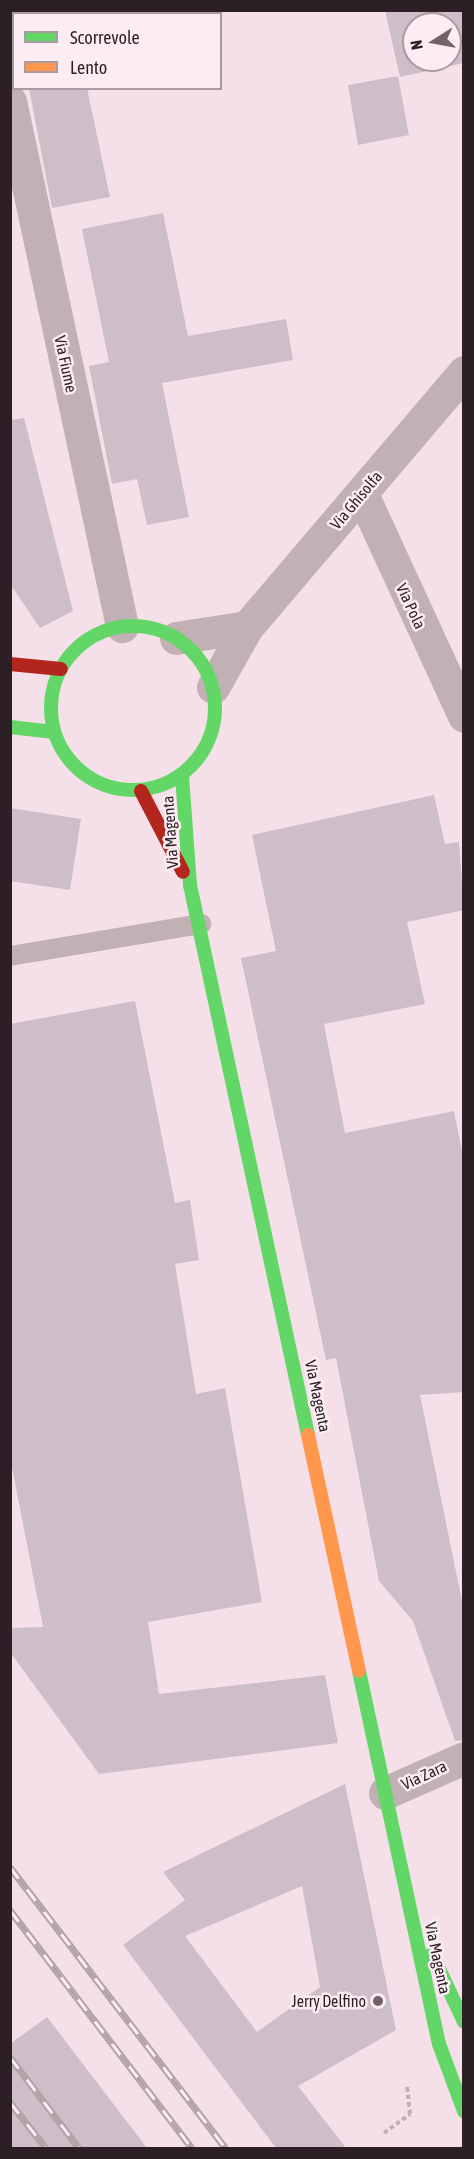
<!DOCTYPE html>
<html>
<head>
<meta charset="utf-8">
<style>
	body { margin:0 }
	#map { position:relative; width:474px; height:2159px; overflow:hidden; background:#f5e0ea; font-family:"Asap Condensed",sans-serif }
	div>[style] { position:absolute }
	.building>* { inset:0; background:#cdbec7 }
	.path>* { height:4px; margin-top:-2px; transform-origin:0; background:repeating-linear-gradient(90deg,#c0b0b5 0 4.5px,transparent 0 7.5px) }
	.lane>* { height:20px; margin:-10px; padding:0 10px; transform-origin:10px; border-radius:10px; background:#c1b0b4 }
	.street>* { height:33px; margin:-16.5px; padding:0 16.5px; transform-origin:16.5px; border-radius:16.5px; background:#c1b0b4 }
	.fast>* { height:14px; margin:-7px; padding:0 7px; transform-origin:7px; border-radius:7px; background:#63d668 }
	.fast>.ring { margin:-7px; padding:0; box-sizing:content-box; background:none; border:14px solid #63d668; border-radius:50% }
	.slow>* { height:14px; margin:-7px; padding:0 7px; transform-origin:7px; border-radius:7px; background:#ff974d }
	.jam>* { height:14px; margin:-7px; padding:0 7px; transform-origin:7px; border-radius:7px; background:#b3261e }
	.rail>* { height:7px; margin-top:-3.5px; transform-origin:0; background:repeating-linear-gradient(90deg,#fbedf3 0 14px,#b2a3a9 0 28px); box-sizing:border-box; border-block:2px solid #b2a3a9 }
	.dots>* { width:16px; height:16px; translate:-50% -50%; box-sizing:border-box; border:3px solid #fbedf3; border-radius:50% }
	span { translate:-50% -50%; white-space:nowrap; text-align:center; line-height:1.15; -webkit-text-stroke:5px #fbedf3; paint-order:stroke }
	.street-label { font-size:16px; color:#2c1f26 }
	.poi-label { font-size:16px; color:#2c1f26 }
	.right { translate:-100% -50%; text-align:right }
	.frame { position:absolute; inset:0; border:12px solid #2c1f26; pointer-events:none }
	.legend { position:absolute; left:12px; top:12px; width:210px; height:78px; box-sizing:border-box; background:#fbedf3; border:2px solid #a89ba1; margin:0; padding:8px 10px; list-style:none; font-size:18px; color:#2c1f26 }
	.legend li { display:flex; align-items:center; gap:12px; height:30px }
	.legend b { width:30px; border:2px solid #a89ba1 }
	.north { position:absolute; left:402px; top:12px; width:60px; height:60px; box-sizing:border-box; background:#fbedf3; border:2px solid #a89ba1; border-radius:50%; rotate:259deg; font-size:16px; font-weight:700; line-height:24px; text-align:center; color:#2c1f26 }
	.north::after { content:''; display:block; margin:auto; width:21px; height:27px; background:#72636b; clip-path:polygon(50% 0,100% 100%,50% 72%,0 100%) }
</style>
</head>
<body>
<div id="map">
	<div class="building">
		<div style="clip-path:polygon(evenodd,385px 10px,464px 10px,464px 63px,400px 77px,385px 10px,414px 24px,450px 24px,450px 60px,414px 60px,414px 24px)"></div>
		<div style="clip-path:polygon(398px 76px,409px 135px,358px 145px,348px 85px)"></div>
		<div style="clip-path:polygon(29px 88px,87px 88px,110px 197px,52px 208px)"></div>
		<div style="clip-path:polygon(163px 213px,188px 336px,286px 319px,293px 360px,162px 383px,189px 517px,147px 525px,137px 479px,112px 484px,89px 366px,109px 362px,82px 229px)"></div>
		<div style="clip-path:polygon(24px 418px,73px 611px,40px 628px,10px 584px,10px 420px)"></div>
		<div style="clip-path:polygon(434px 795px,445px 844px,459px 842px,464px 910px,407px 922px,425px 1004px,324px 1024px,345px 1133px,454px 1111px,464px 1162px,464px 1392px,420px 1395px,464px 1611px,464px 1740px,455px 1741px,413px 1621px,379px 1581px,336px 1358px,326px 1360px,241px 958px,276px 951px,252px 835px)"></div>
		<div style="clip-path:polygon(10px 808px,81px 819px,70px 890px,10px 881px)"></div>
		<div style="clip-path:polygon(135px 1001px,175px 1203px,190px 1200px,199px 1260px,175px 1264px,196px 1394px,225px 1388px,262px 1602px,148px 1622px,159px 1694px,325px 1675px,338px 1743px,99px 1774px,10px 1652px,10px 1628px,43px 1627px,10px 1457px,10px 1024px)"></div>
		<div style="clip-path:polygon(evenodd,345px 1784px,396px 2030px,298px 2086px,346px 2148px,276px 2148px,123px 1945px,185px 1900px,163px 1872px,345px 1784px,302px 1886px,320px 1987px,257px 2032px,185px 1936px,302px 1886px)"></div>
		<div style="clip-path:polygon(47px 2017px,147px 2148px,10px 2148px,10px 2044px)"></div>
	</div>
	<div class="path">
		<div style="left:384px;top:2133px;width:32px;rotate:-36deg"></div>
		<div style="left:410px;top:2114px;width:28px;rotate:-96deg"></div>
	</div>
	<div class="lane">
		<div style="left:10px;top:956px;width:194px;rotate:-9.5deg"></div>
	</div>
	<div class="street">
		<div style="left:10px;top:101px;width:537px;rotate:77.96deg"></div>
		<div style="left:362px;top:494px;width:244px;rotate:65.3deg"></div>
		<div style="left:176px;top:638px;width:72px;rotate:-8.8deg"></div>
		<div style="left:213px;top:687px;width:69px;rotate:-60.5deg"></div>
		<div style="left:247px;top:627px;width:335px;rotate:-49.6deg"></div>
		<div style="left:385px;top:1793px;width:86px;rotate:-23.9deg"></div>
	</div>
	<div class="fast">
		<div class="ring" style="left:51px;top:626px;width:150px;height:150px"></div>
		<div style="left:10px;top:727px;width:44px;rotate:6.5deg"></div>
		<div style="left:182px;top:776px;width:109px;rotate:85.8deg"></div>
		<div style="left:190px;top:885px;width:563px;rotate:77.89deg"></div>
		<div style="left:359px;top:1671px;width:381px;rotate:77.9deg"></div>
		<div style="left:439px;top:2044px;width:72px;rotate:69.5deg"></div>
		<div style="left:432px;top:1954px;width:75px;rotate:64.8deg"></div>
	</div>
	<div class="slow">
		<div style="left:308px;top:1435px;width:241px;rotate:77.8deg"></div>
	</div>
	<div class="jam">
		<div style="left:10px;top:664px;width:51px;rotate:5.6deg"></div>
		<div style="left:141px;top:791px;width:91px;rotate:62.6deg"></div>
	</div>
	<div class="rail">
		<div style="left:10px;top:1867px;width:354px;rotate:52.5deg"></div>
		<div style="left:10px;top:1910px;width:300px;rotate:52.6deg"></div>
		<div style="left:10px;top:2057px;width:114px;rotate:52.8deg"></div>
		<div style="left:10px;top:2102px;width:58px;rotate:52deg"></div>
	</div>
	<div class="dots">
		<div style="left:378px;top:2001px;background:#72636b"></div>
	</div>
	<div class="street-label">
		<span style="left:66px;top:364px;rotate:78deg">Via Fiume</span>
		<span style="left:356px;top:500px;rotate:-50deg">Via Ghisolfa</span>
		<span style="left:411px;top:606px;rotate:65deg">Via Pola</span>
		<span style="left:170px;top:832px;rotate:-94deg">Via Magenta</span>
		<span style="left:318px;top:1396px;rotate:78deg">Via Magenta</span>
		<span style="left:424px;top:1775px;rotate:-25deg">Via Zara</span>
		<span style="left:438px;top:1958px;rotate:78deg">Via Magenta</span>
	</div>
	<div class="poi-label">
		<span class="right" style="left:366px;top:2001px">Jerry Delfino</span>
	</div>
	<div class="frame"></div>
	<ul class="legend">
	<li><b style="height:8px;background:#63d668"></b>Scorrevole</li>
	<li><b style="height:8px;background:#ff974d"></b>Lento</li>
	</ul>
	<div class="north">N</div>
</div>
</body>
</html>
